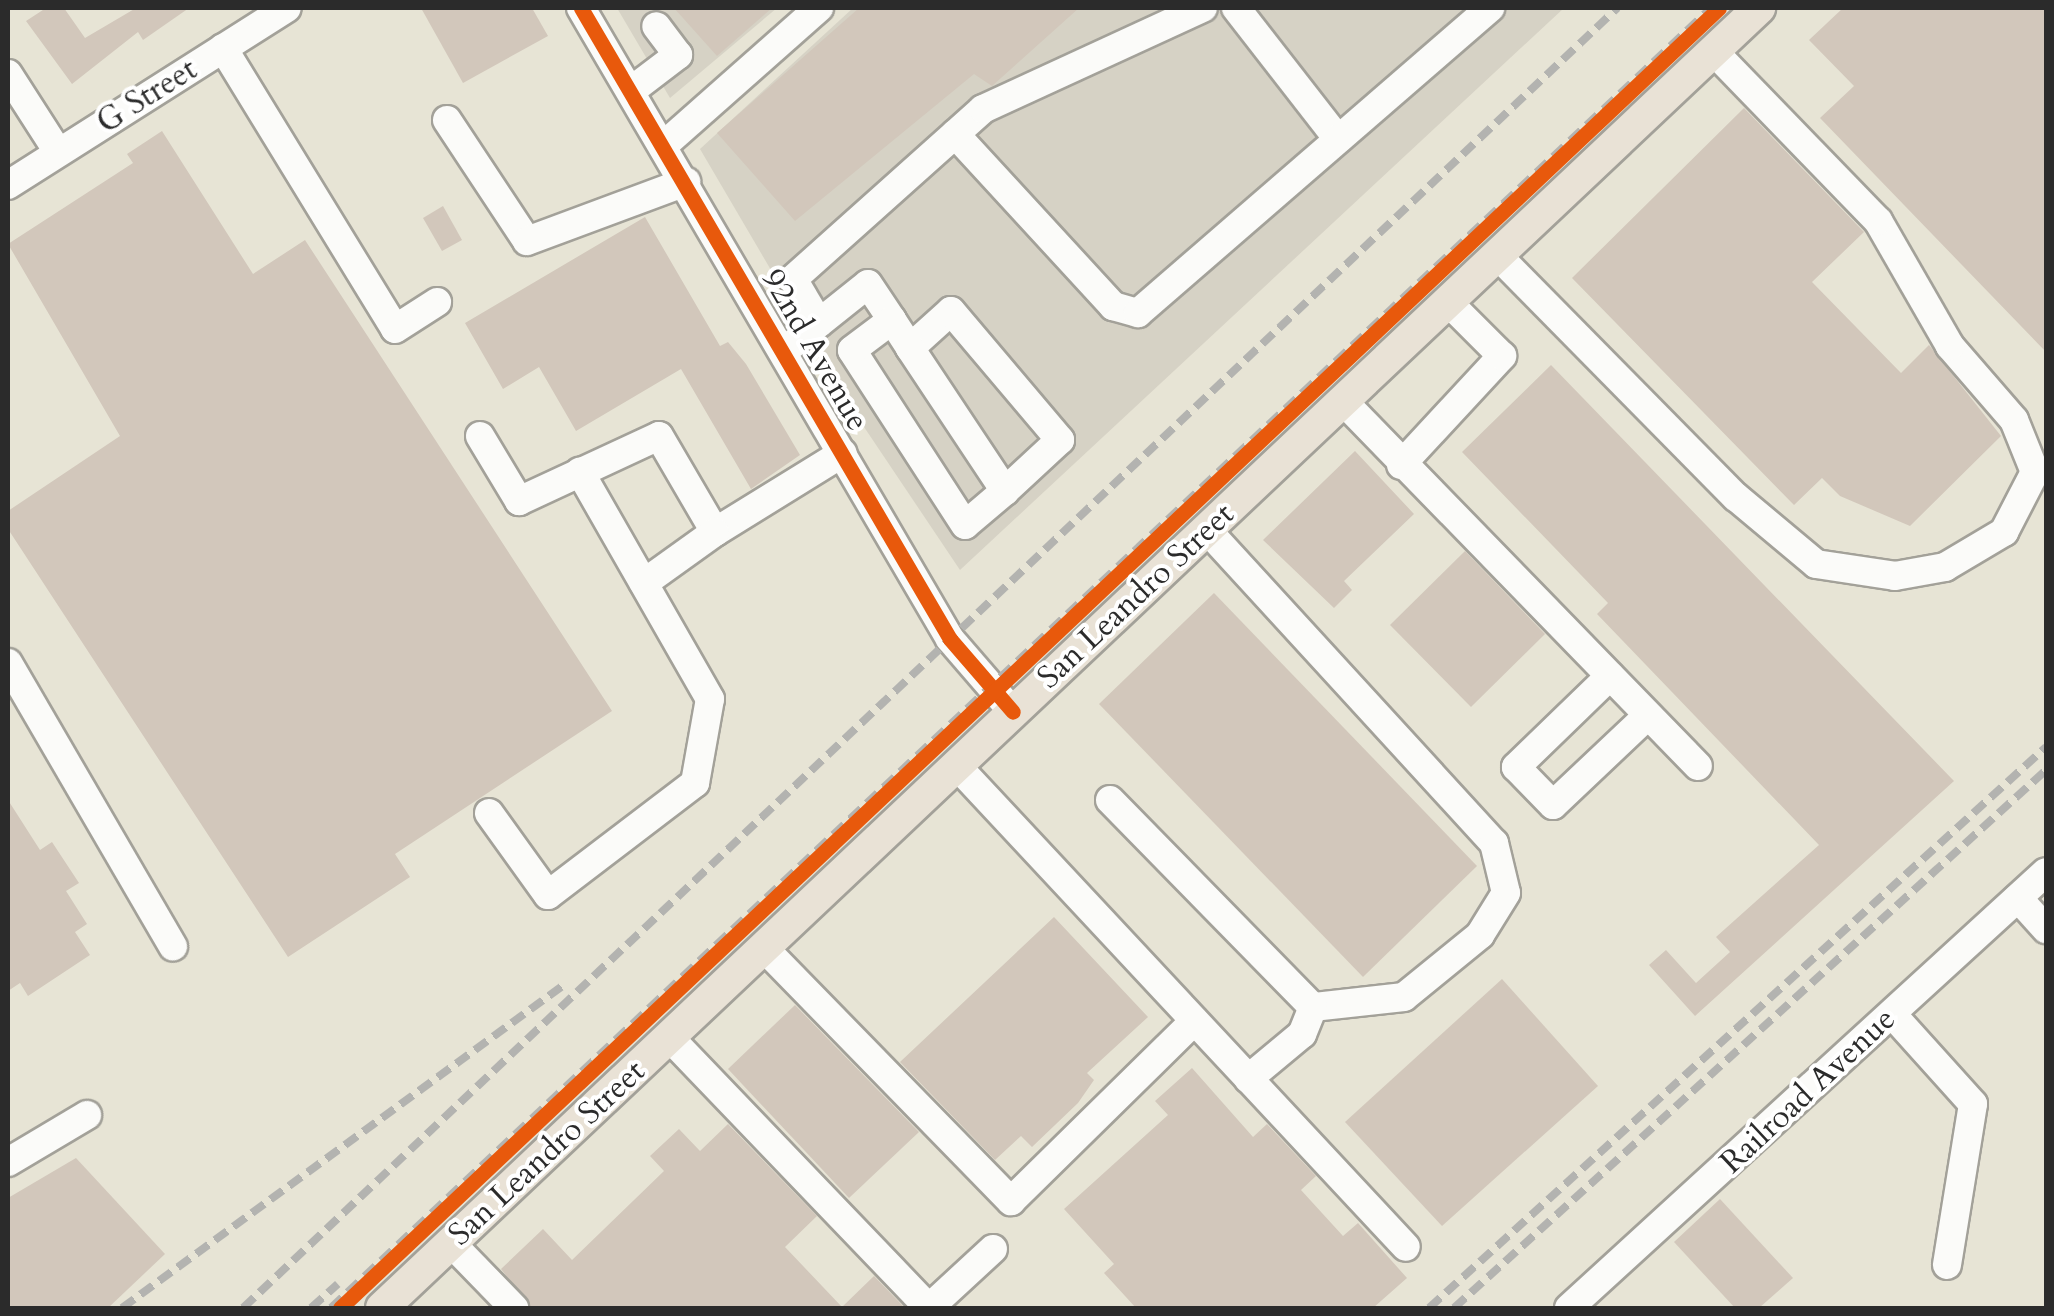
<!DOCTYPE html>
<html>
<head>
<meta charset="utf-8">
<style>
	body { margin:0 }
	#map { position:relative; width:2054px; height:1316px; overflow:hidden; background:#e7e4d5; font-family:Cardo,serif }
	div>[style] { position:absolute }
	.industrial>* { inset:0; background:#d6d2c5 }
	.building>* { inset:0; background:#d2c7bb }
	.roads { filter:drop-shadow(2px 0 #a3a199) drop-shadow(-2px 0 #a3a199) drop-shadow(0 2px #a3a199) drop-shadow(0 -2px #a3a199) }
	.minor>* { height:28px; margin:-14px; padding:0 14px; transform-origin:14px; border-radius:14px; background:#fbfbf9 }
	.major>* { height:32px; margin:-16px; padding:0 16px; transform-origin:16px; border-radius:16px; background:#e9e2d6 }
	.rail>* { height:8px; margin-top:-4px; transform-origin:0; background:repeating-linear-gradient(90deg,#b3b3b0 0 15px,transparent 0 23px) }
	.cycleway>* { height:15px; margin:-7.5px; padding:0 7.5px; transform-origin:7.5px; border-radius:7.5px; background:#e8590c }
	span { translate:-50% -50%; white-space:nowrap; text-align:center; line-height:1.15; -webkit-text-stroke:8px #fff; paint-order:stroke }
	.street-label { font-size:32px; color:#2b2b2b }
	.frame { position:absolute; inset:0; border:10px solid #2b2b2b; pointer-events:none }
</style>
</head>
<body>
<div id="map">
	<div class="industrial">
		<div style="clip-path:polygon(617px 8px,777px 8px,670px 98px)"></div>
		<div style="clip-path:polygon(853px 8px,1564px 8px,960px 570px,856px 415px,700px 149px)"></div>
	</div>
	<div class="building">
		<div style="clip-path:polygon(46px 8px,64px 8px,85px 38px,136px 8px,189px 8px,143px 40px,138px 32px,72px 84px,26px 21px)"></div>
		<div style="clip-path:polygon(421px 8px,532px 8px,548px 36px,463px 83px)"></div>
		<div style="clip-path:polygon(674px 8px,772px 8px,717px 56px)"></div>
		<div style="clip-path:polygon(859px 8px,1079px 8px,992px 86px,974px 74px,795px 221px,717px 133px)"></div>
		<div style="clip-path:polygon(1843px 8px,2046px 8px,2046px 352px,1820px 118px,1854px 86px,1809px 40px)"></div>
		<div style="clip-path:polygon(1744px 108px,1864px 232px,1812px 282px,1901px 373px,1929px 345px,2001px 436px,1910px 526px,1840px 496px,1822px 478px,1794px 505px,1572px 278px)"></div>
		<div style="clip-path:polygon(162px 131px,253px 274px,305px 240px,612px 711px,395px 854px,410px 877px,288px 957px,8px 529px,8px 511px,120px 436px,8px 244px,133px 163px,127px 154px)"></div>
		<div style="clip-path:polygon(443px 206px,462px 240px,442px 251px,423px 218px)"></div>
		<div style="clip-path:polygon(645px 217px,720px 346px,728px 342px,746px 364px,800px 455px,751px 489px,681px 369px,576px 431px,539px 367px,503px 389px,465px 323px)"></div>
		<div style="clip-path:polygon(1551px 365px,1954px 781px,1695px 1016px,1649px 965px,1666px 950px,1696px 983px,1730px 952px,1716px 937px,1819px 845px,1597px 614px,1608px 603px,1462px 452px)"></div>
		<div style="clip-path:polygon(1355px 451px,1414px 514px,1344px 581px,1352px 590px,1334px 608px,1263px 540px)"></div>
		<div style="clip-path:polygon(1465px 551px,1545px 634px,1471px 707px,1390px 625px)"></div>
		<div style="clip-path:polygon(1214px 593px,1477px 866px,1363px 977px,1099px 704px)"></div>
		<div style="clip-path:polygon(8px 800px,40px 850px,52px 842px,79px 883px,66px 891px,87px 924px,75px 932px,90px 955px,28px 996px,20px 983px,8px 991px)"></div>
		<div style="clip-path:polygon(1054px 917px,1148px 1017px,1087px 1073px,1094px 1080px,1078px 1103px,1032px 1147px,1021px 1136px,995px 1160px,900px 1062px)"></div>
		<div style="clip-path:polygon(1502px 979px,1598px 1086px,1442px 1226px,1345px 1122px)"></div>
		<div style="clip-path:polygon(795px 1005px,919px 1132px,849px 1198px,728px 1069px)"></div>
		<div style="clip-path:polygon(1192px 1068px,1253px 1137px,1267px 1124px,1316px 1176px,1301px 1190px,1343px 1236px,1358px 1223px,1407px 1278px,1373px 1308px,1136px 1308px,1104px 1273px,1114px 1264px,1064px 1209px,1168px 1115px,1155px 1101px)"></div>
		<div style="clip-path:polygon(728px 1124px,817px 1216px,785px 1247px,842px 1307px,874px 1276px,905px 1308px,531px 1308px,501px 1269px,543px 1229px,572px 1260px,664px 1171px,650px 1156px,679px 1129px,700px 1151px)"></div>
		<div style="clip-path:polygon(76px 1158px,165px 1254px,108px 1308px,8px 1308px,8px 1198px)"></div>
		<div style="clip-path:polygon(1720px 1199px,1793px 1278px,1759px 1308px,1735px 1308px,1674px 1242px)"></div>
	</div>
	<div class="roads">
		<div class="minor">
			<div style="left:581px;top:8px;width:731px;rotate:59.68deg"></div>
			<div style="left:950px;top:639px;width:96px;rotate:49.2deg"></div>
			<div style="left:1236px;top:8px;width:166px;rotate:52.1deg"></div>
			<div style="left:223px;top:48px;width:329px;rotate:58.5deg"></div>
			<div style="left:395px;top:329px;width:50px;rotate:-32.7deg"></div>
			<div style="left:8px;top:74px;width:93px;rotate:57.3deg"></div>
			<div style="left:632px;top:90px;width:58px;rotate:-37.3deg"></div>
			<div style="left:678px;top:55px;width:36px;rotate:-127deg"></div>
			<div style="left:447px;top:120px;width:145px;rotate:56.5deg"></div>
			<div style="left:527px;top:241px;width:170px;rotate:-20.4deg"></div>
			<div style="left:955px;top:134px;width:234px;rotate:47.4deg"></div>
			<div style="left:1113px;top:306px;width:26px;rotate:16deg"></div>
			<div style="left:1138px;top:313px;width:466px;rotate:-40.9deg"></div>
			<div style="left:664px;top:145px;width:207px;rotate:-41.5deg"></div>
			<div style="left:8px;top:185px;width:330px;rotate:-32.4deg"></div>
			<div style="left:1497px;top:255px;width:340px;rotate:45.4deg"></div>
			<div style="left:1736px;top:497px;width:104px;rotate:39.9deg"></div>
			<div style="left:1816px;top:564px;width:80px;rotate:8.6deg"></div>
			<div style="left:1895px;top:576px;width:51px;rotate:-10.2deg"></div>
			<div style="left:1945px;top:567px;width:69px;rotate:-30.7deg"></div>
			<div style="left:2004px;top:532px;width:68px;rotate:-62.7deg"></div>
			<div style="left:2035px;top:472px;width:56px;rotate:-112deg"></div>
			<div style="left:2014px;top:420px;width:98px;rotate:-130.9deg"></div>
			<div style="left:1950px;top:346px;width:144px;rotate:-119.9deg"></div>
			<div style="left:1878px;top:221px;width:237px;rotate:-134.1deg"></div>
			<div style="left:819px;top:323px;width:51px;rotate:-120.6deg"></div>
			<div style="left:793px;top:279px;width:255px;rotate:-41.8deg"></div>
			<div style="left:983px;top:109px;width:242px;rotate:-24.7deg"></div>
			<div style="left:910px;top:348px;width:55px;rotate:-42.1deg"></div>
			<div style="left:951px;top:311px;width:169px;rotate:49.8deg"></div>
			<div style="left:1060px;top:440px;width:75px;rotate:137.2deg"></div>
			<div style="left:784px;top:351px;width:107px;rotate:-38.6deg"></div>
			<div style="left:868px;top:284px;width:43px;rotate:56.3deg"></div>
			<div style="left:892px;top:320px;width:33px;rotate:57deg"></div>
			<div style="left:910px;top:348px;width:172px;rotate:56.4deg"></div>
			<div style="left:1005px;top:491px;width:52px;rotate:139.6deg"></div>
			<div style="left:965px;top:525px;width:208px;rotate:-122.9deg"></div>
			<div style="left:852px;top:350px;width:50px;rotate:-36.9deg"></div>
			<div style="left:1343px;top:401px;width:509px;rotate:45.8deg"></div>
			<div style="left:480px;top:436px;width:76px;rotate:59deg"></div>
			<div style="left:519px;top:501px;width:154px;rotate:-24.9deg"></div>
			<div style="left:659px;top:436px;width:111px;rotate:59.7deg"></div>
			<div style="left:715px;top:532px;width:150px;rotate:-31.7deg"></div>
			<div style="left:1401px;top:465px;width:149px;rotate:-47.2deg"></div>
			<div style="left:1502px;top:356px;width:76px;rotate:-135deg"></div>
			<div style="left:1207px;top:530px;width:425px;rotate:47.5deg"></div>
			<div style="left:1494px;top:843px;width:51px;rotate:76.5deg"></div>
			<div style="left:1506px;top:893px;width:49px;rotate:121.8deg"></div>
			<div style="left:1480px;top:935px;width:98px;rotate:140.8deg"></div>
			<div style="left:1404px;top:997px;width:92px;rotate:173.7deg"></div>
			<div style="left:644px;top:583px;width:87px;rotate:-35.7deg"></div>
			<div style="left:8px;top:663px;width:328px;rotate:59.8deg"></div>
			<div style="left:1610px;top:676px;width:131px;rotate:135.9deg"></div>
			<div style="left:1516px;top:767px;width:53px;rotate:45.8deg"></div>
			<div style="left:1553px;top:805px;width:129px;rotate:-43.4deg"></div>
			<div style="left:956px;top:765px;width:659px;rotate:46.97deg"></div>
			<div style="left:1110px;top:800px;width:290px;rotate:45.6deg"></div>
			<div style="left:1313px;top:1007px;width:29px;rotate:112deg"></div>
			<div style="left:1302px;top:1034px;width:70px;rotate:140.2deg"></div>
			<div style="left:489px;top:813px;width:101px;rotate:54.3deg"></div>
			<div style="left:548px;top:895px;width:185px;rotate:-37.3deg"></div>
			<div style="left:695px;top:783px;width:85px;rotate:-79.9deg"></div>
			<div style="left:710px;top:699px;width:262px;rotate:-119.8deg"></div>
			<div style="left:2018px;top:898px;width:42px;rotate:47.9deg"></div>
			<div style="left:764px;top:948px;width:354px;rotate:45.7deg"></div>
			<div style="left:1011px;top:1201px;width:257px;rotate:-44.5deg"></div>
			<div style="left:1892px;top:1014px;width:121px;rotate:48deg"></div>
			<div style="left:1973px;top:1104px;width:163px;rotate:99.2deg"></div>
			<div style="left:669px;top:1037px;width:376px;rotate:46.2deg"></div>
			<div style="left:929px;top:1308px;width:87px;rotate:-42.7deg"></div>
			<div style="left:8px;top:1162px;width:92px;rotate:-30.7deg"></div>
			<div style="left:451px;top:1243px;width:91px;rotate:45.9deg"></div>
			<div style="left:1569px;top:1308px;width:646px;rotate:-42.43deg"></div>
		</div>
		<div class="major">
			<div style="left:382px;top:1308px;width:1894px;rotate:-43.35deg"></div>
		</div>
	</div>
	<div class="rail">
		<div style="left:122px;top:1308px;width:549px;rotate:-36.18deg"></div>
		<div style="left:243px;top:1308px;width:1892px;rotate:-43.41deg"></div>
		<div style="left:311px;top:1308px;width:36px;rotate:-42deg"></div>
		<div style="left:331px;top:1308px;width:1896px;rotate:-43.29deg"></div>
		<div style="left:1429px;top:1308px;width:834px;rotate:-42.28deg"></div>
		<div style="left:1454px;top:1308px;width:800px;rotate:-42.26deg"></div>
	</div>
	<div class="cycleway">
		<div style="left:581px;top:8px;width:731px;rotate:59.68deg"></div>
		<div style="left:950px;top:639px;width:96px;rotate:49.2deg"></div>
		<div style="left:340px;top:1308px;width:1895px;rotate:-43.31deg"></div>
	</div>
	<div class="street-label">
		<span style="left:147px;top:96px;rotate:-32deg">G Street</span>
		<span style="left:815px;top:350px;rotate:60deg">92nd Avenue</span>
		<span style="left:1136px;top:596px;rotate:-43deg">San Leandro Street</span>
		<span style="left:1808px;top:1091px;rotate:-43deg">Railroad Avenue</span>
		<span style="left:547px;top:1153px;rotate:-43deg">San Leandro Street</span>
	</div>
	<div class="frame"></div>
</div>
</body>
</html>
